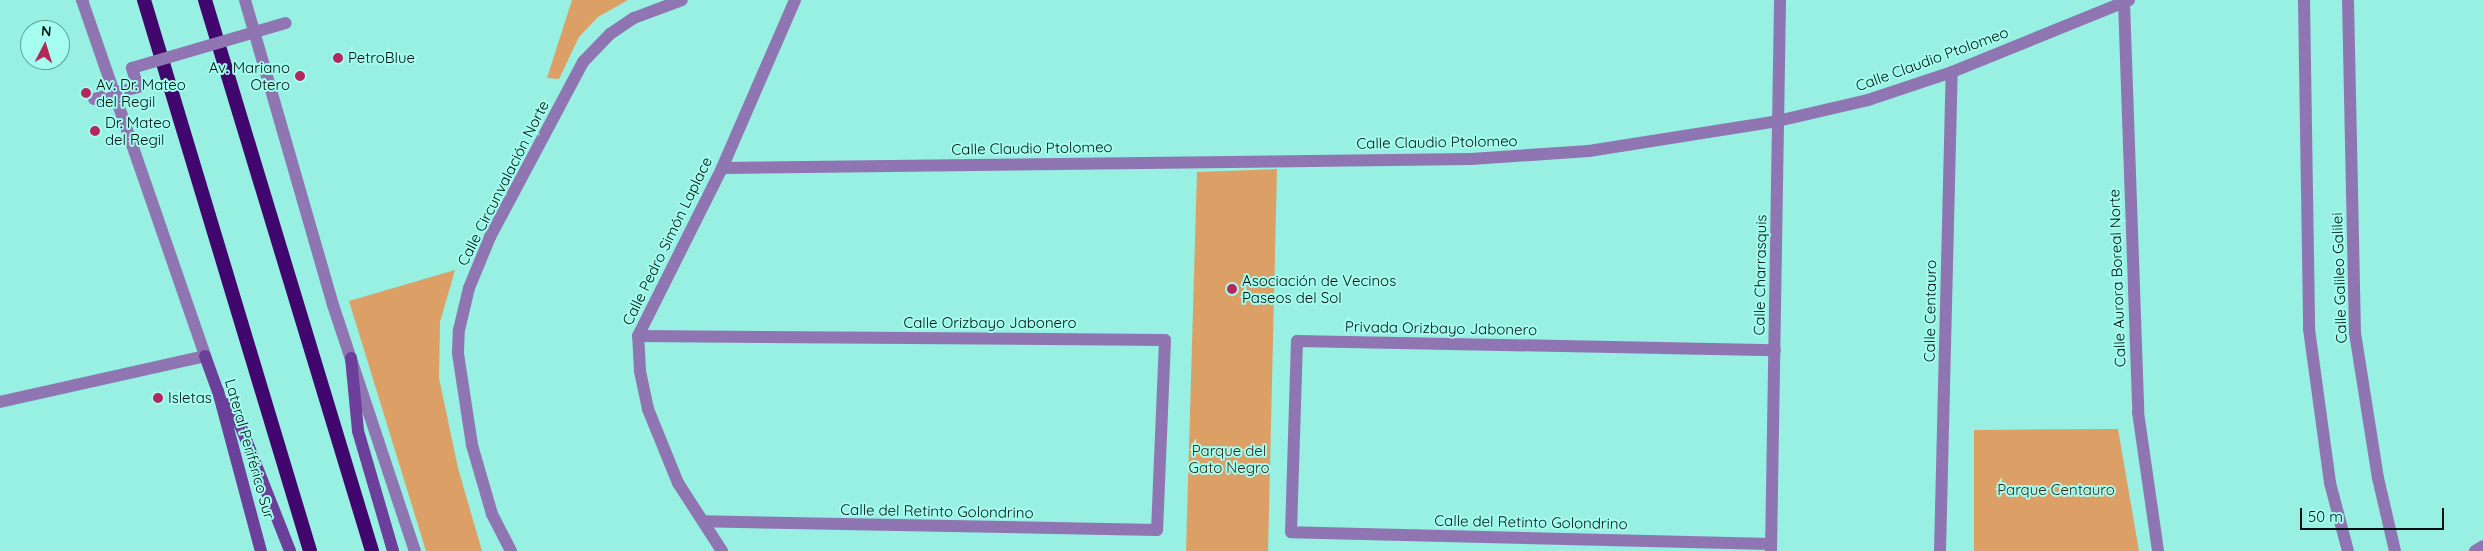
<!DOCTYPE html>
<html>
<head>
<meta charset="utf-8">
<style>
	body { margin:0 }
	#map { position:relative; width:2483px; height:551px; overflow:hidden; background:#97f0e2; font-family:Quicksand,sans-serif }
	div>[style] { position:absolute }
	.green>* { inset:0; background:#dc9f65 }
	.minor>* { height:12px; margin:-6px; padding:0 6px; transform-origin:6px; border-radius:6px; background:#8f75b2 }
	.tertiary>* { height:12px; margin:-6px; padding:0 6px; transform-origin:6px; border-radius:6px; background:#8f75b2 }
	.secondary>* { height:12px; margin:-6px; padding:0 6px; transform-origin:6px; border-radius:6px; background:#6b3f9a }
	.trunk>* { height:14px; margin:-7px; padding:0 7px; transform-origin:7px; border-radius:7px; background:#42076e }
	.pedestrian-bridge>* { height:12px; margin:-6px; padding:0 6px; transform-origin:6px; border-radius:6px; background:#8f75b2 }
	.dots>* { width:14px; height:14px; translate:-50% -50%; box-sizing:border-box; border:2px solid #a5fdef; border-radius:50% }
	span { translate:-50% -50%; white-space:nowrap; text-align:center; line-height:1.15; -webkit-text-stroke:4px #a5fdef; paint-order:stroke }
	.poi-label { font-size:15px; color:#00120f }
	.left { translate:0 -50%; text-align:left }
	.right { translate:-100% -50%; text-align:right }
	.street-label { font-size:15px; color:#00120f }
	.park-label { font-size:15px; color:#392818 }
	.north { position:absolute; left:20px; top:20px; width:50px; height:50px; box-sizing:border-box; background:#a5fdef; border:1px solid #639f95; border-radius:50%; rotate:5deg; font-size:14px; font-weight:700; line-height:20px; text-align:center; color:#00120f }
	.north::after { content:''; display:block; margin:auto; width:18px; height:22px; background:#b4275d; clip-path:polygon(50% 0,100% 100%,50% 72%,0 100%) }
	.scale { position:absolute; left:2300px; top:508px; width:144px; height:22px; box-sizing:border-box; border:2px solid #00120f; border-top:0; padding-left:6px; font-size:15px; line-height:18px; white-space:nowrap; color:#00120f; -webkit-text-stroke:4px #a5fdef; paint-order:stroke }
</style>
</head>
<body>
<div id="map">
	<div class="green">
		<div style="clip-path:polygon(572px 0,628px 0,598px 17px,579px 37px,559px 79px,547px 78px)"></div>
		<div style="clip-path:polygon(1277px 169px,1268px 551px,1186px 551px,1197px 172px)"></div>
		<div style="clip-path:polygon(455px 270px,440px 322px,439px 378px,458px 468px,482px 551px,426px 551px,349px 301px)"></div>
		<div style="clip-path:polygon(2118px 429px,2139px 551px,1974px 551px,1974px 430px)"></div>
	</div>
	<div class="minor">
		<div style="left:82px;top:0;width:377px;rotate:70.9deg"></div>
		<div style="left:245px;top:0;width:317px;rotate:73.9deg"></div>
		<div style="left:333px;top:305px;width:259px;rotate:71.6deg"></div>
		<div style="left:2124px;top:2px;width:410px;rotate:88deg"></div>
		<div style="left:2138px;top:412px;width:140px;rotate:81.8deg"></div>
		<div style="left:722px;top:168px;width:749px;rotate:-0.69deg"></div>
		<div style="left:1471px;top:159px;width:118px;rotate:-3.9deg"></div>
		<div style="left:1589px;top:151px;width:191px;rotate:-9deg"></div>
		<div style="left:1778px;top:121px;width:92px;rotate:-13.1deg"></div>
		<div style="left:1868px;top:100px;width:89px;rotate:-18.4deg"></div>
		<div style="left:1952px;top:72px;width:191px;rotate:-22.1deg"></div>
		<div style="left:638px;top:336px;width:527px;rotate:0.43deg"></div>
		<div style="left:1165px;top:340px;width:190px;rotate:92.4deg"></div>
		<div style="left:1157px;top:530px;width:454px;rotate:-178.9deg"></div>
		<div style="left:1771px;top:544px;width:480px;rotate:-178.6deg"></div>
		<div style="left:1291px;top:532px;width:191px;rotate:-88.2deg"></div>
		<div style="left:1297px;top:341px;width:478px;rotate:1.1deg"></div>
		<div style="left:511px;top:551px;width:42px;rotate:-117.2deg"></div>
		<div style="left:492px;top:514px;width:72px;rotate:-106.2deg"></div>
		<div style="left:472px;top:445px;width:93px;rotate:-98.7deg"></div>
		<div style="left:458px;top:353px;width:23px;rotate:-88deg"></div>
		<div style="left:459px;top:330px;width:43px;rotate:-76.6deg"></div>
		<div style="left:469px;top:288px;width:55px;rotate:-67.6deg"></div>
		<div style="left:490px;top:237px;width:198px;rotate:-62deg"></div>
		<div style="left:583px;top:62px;width:39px;rotate:-46deg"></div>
		<div style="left:610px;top:34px;width:29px;rotate:-34deg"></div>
		<div style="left:634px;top:18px;width:51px;rotate:-20.6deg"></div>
		<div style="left:722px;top:551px;width:81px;rotate:-122.9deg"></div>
		<div style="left:678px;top:483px;width:80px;rotate:-112.1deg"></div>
		<div style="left:648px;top:409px;width:39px;rotate:-102deg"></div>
		<div style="left:640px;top:371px;width:35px;rotate:-93deg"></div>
		<div style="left:638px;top:336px;width:188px;rotate:-63.4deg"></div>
		<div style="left:722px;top:168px;width:183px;rotate:-66.5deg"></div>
		<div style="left:1771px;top:551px;width:551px;rotate:-89.06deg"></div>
		<div style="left:1940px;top:551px;width:479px;rotate:-88.6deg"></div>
		<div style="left:2475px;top:551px;width:9px;rotate:-32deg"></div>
	</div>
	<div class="tertiary">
		<div style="left:82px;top:0;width:2px;rotate:63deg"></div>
		<div style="left:2304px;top:0;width:329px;rotate:89.1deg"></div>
		<div style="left:2309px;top:329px;width:155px;rotate:82.2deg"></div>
		<div style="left:2330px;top:483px;width:70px;rotate:75.2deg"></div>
		<div style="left:2348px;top:0;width:333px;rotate:88.8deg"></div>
		<div style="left:2355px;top:333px;width:147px;rotate:81deg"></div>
		<div style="left:2378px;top:478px;width:75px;rotate:76.9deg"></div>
		<div style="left:0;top:402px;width:210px;rotate:-12.6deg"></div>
	</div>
	<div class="secondary">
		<div style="left:205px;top:356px;width:37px;rotate:70deg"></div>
		<div style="left:218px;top:391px;width:166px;rotate:75deg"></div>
		<div style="left:351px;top:358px;width:73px;rotate:84.5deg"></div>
		<div style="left:358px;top:431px;width:125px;rotate:73.7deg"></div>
		<div style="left:226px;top:404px;width:27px;rotate:57deg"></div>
		<div style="left:241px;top:427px;width:133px;rotate:68.4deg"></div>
	</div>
	<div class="trunk">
		<div style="left:144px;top:0;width:575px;rotate:73.23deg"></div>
		<div style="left:205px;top:0;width:576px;rotate:73.14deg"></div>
	</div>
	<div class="pedestrian-bridge">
		<div style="left:94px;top:99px;width:46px;rotate:-15.3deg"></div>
		<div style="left:138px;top:87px;width:20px;rotate:-108deg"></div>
		<div style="left:132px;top:68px;width:160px;rotate:-16.3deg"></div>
	</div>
	<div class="dots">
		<div style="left:338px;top:58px;background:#b4275d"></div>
		<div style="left:300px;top:76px;background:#b4275d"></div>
		<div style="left:86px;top:93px;background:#b4275d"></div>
		<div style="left:95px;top:131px;background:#b4275d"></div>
		<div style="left:1232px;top:289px;background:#b4275d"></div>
		<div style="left:158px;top:398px;background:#b4275d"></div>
	</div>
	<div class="poi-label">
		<span class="left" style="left:348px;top:58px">PetroBlue</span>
		<span class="right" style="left:290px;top:76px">Av. Mariano<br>Otero</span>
		<span class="left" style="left:96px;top:93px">Av. Dr. Mateo<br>del Regil</span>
		<span class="left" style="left:105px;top:131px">Dr. Mateo<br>del Regil</span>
		<span class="left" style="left:1242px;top:289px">Asociación de Vecinos<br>Paseos del Sol</span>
		<span class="left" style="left:168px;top:398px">Isletas</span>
	</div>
	<div class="street-label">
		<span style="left:1932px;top:59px;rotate:-20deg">Calle Claudio Ptolomeo</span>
		<span style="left:1437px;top:142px;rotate:-1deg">Calle Claudio Ptolomeo</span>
		<span style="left:1032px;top:148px;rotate:-1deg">Calle Claudio Ptolomeo</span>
		<span style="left:503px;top:183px;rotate:-63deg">Calle Circunvalación Norte</span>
		<span style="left:667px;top:241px;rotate:-64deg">Calle Pedro Simón Laplace</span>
		<span style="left:1760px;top:275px;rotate:-89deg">Calle Charrasquis</span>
		<span style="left:2117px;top:278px;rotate:-92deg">Calle Aurora Boreal Norte</span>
		<span style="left:2339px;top:278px;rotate:-92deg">Calle Galileo Galilei</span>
		<span style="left:1930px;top:311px;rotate:-89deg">Calle Centauro</span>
		<span style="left:990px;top:323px">Calle Orizbayo Jabonero</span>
		<span style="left:1441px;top:328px;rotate:1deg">Privada Orizbayo Jabonero</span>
		<span style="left:250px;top:449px;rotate:74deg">Lateral Periférico Sur</span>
		<span style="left:937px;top:511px;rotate:1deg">Calle del Retinto Golondrino</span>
		<span style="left:1531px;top:522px;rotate:1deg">Calle del Retinto Golondrino</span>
	</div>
	<div class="park-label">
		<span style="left:1229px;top:459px">Parque del<br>Gato Negro</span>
		<span style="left:2056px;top:490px">Parque Centauro</span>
	</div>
	<div class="north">N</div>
	<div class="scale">50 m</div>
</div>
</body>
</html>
